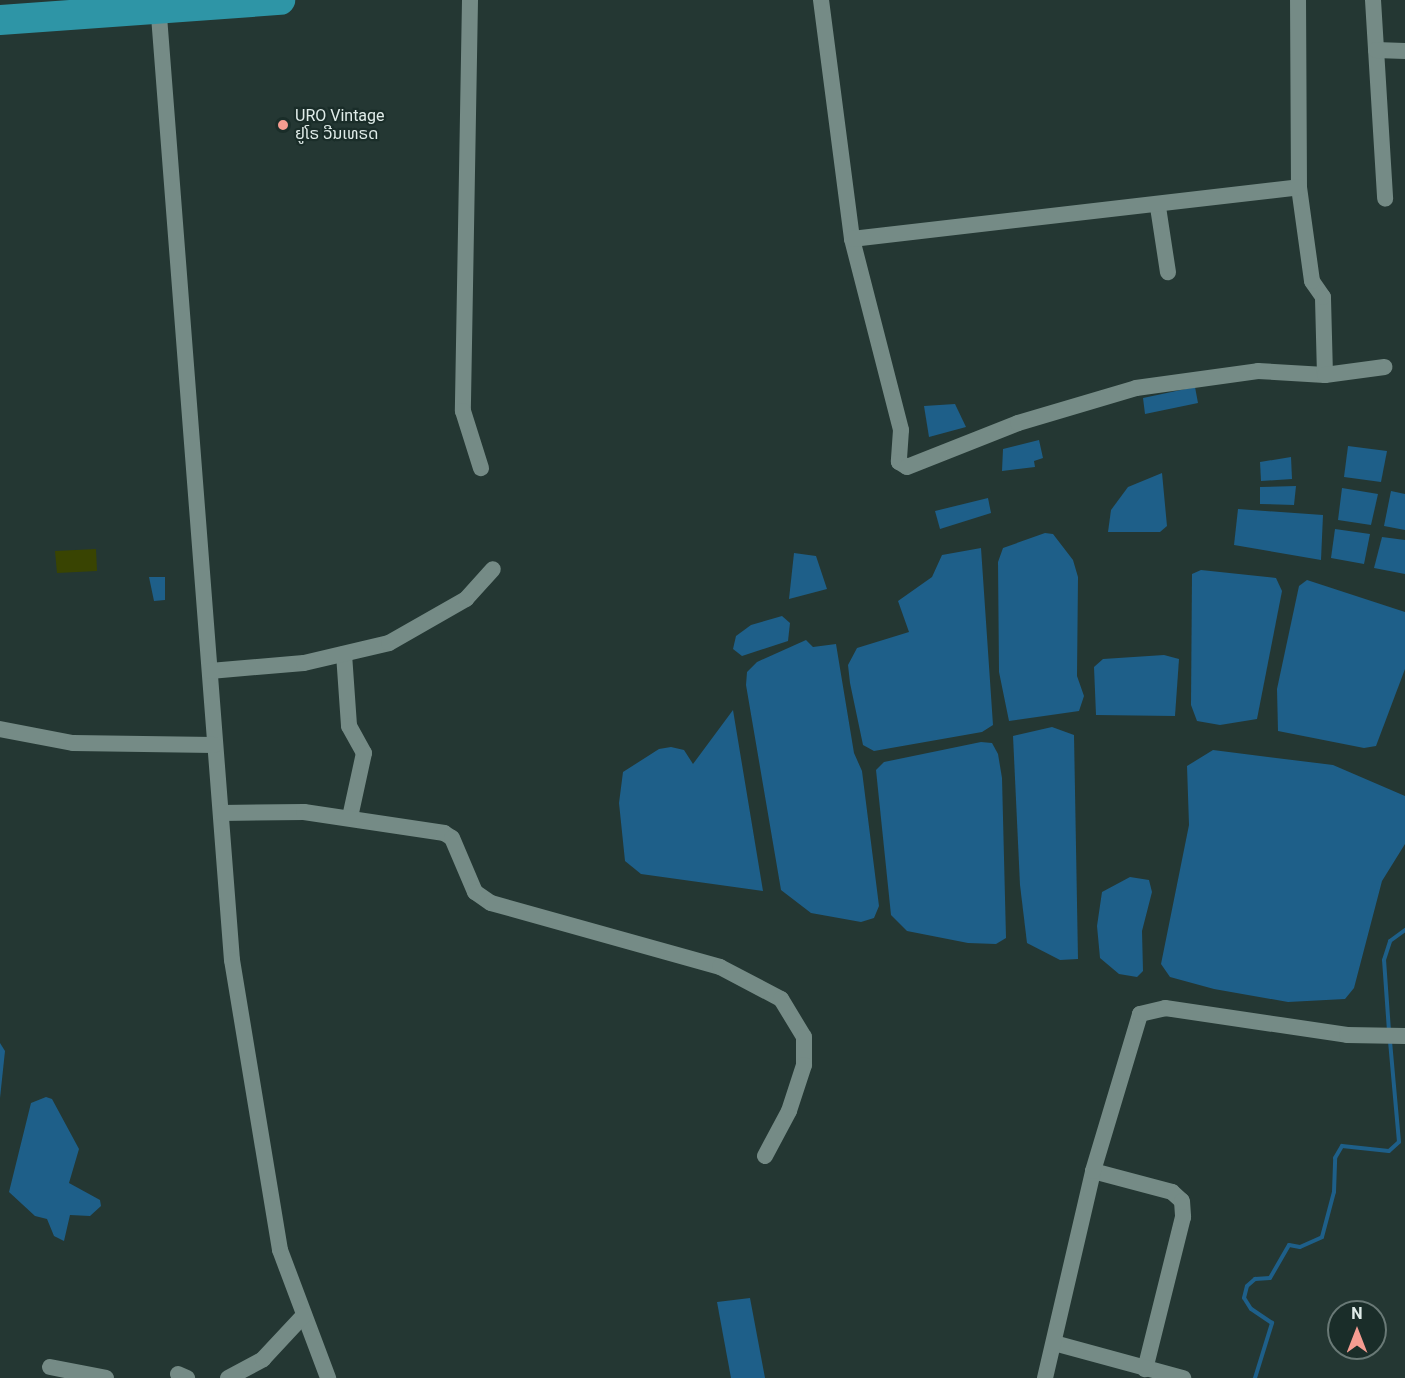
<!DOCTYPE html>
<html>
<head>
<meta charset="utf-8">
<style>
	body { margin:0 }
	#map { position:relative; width:1405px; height:1378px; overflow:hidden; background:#243733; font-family:Roboto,"Noto Sans Lao",sans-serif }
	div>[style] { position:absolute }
	.green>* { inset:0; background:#394402 }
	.water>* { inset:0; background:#1e5f89 }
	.stream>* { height:4px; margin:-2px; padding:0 2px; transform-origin:2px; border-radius:2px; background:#1e5f89 }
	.street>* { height:16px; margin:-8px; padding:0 8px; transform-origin:8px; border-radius:8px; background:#758b86 }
	.highway>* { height:30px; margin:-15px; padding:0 15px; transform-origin:15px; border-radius:15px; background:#2e95a6 }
	.dots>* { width:16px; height:16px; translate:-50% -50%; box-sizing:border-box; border:3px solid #1a2d29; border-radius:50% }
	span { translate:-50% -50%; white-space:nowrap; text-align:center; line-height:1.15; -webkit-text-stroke:4.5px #1a2d29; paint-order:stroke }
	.poi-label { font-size:16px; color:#e0ece9 }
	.left { translate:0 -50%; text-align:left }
	.north { position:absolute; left:1327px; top:1300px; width:60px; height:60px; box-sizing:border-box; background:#1a2d29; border:2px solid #697976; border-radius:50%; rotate:0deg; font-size:16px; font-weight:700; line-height:24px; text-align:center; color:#e0ece9 }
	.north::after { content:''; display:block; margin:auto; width:21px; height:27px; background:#f59c91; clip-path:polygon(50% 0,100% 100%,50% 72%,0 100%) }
</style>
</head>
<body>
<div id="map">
	<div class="green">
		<div style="clip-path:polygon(96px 549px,97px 571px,57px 573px,55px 551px)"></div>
	</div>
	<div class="water">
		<div style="clip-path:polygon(1195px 387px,1198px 403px,1145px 414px,1143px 398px)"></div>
		<div style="clip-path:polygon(955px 404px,966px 427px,929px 437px,924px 406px)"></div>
		<div style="clip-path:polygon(1039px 440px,1043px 458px,1034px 461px,1035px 467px,1002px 471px,1003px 449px)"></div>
		<div style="clip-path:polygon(1348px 446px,1387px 451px,1381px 482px,1344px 477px)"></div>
		<div style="clip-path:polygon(1291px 457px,1292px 479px,1261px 481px,1260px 462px)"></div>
		<div style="clip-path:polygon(1162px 473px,1167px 526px,1160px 532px,1108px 532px,1111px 510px,1128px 487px)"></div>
		<div style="clip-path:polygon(1296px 486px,1294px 505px,1260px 504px,1260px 487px)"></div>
		<div style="clip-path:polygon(1342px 488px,1378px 494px,1371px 525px,1338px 520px)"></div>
		<div style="clip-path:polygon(1391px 491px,1405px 494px,1405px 530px,1384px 526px)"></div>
		<div style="clip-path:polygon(988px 498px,991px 513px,940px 529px,935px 511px)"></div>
		<div style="clip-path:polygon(1238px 509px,1323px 515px,1321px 560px,1234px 545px)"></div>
		<div style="clip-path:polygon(1335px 529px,1370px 534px,1364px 564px,1331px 558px)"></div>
		<div style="clip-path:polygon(1045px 533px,1053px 534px,1073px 560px,1078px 577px,1077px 676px,1084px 696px,1079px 711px,1009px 721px,999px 672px,998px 562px,1003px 548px)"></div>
		<div style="clip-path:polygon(1382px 537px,1405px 540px,1405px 574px,1374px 568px)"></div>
		<div style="clip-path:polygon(981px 548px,993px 725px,982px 732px,874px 751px,863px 745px,850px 683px,848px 665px,857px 648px,909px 632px,898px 601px,932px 577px,942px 555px)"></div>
		<div style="clip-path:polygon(794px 553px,816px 556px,827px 589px,789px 599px)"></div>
		<div style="clip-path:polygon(1201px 570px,1276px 578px,1282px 591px,1257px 719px,1220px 725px,1197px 721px,1191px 705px,1192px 574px)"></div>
		<div style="clip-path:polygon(149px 577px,165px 577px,165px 600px,154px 601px)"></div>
		<div style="clip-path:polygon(1307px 580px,1405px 612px,1405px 669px,1376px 746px,1364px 748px,1278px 731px,1277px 689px,1299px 586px)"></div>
		<div style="clip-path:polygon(782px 616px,790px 623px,788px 641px,742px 656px,733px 649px,736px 636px,751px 625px)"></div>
		<div style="clip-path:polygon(806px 640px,813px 647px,836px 644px,854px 753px,862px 771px,879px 906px,874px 918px,861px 922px,811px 913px,781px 890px,746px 685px,747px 672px,757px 662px)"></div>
		<div style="clip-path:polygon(1164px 655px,1179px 659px,1175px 716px,1096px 715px,1094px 667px,1103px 659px)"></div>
		<div style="clip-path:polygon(733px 710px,763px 891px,641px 874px,625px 861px,619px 803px,623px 772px,659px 749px,671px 747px,684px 750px,693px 764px)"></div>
		<div style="clip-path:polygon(1052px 727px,1074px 735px,1078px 959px,1060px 960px,1027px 943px,1020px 885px,1013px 736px)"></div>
		<div style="clip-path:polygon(981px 742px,992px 743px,998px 754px,1002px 778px,1006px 938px,996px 944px,968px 943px,907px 931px,891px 915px,876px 770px,884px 762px)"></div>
		<div style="clip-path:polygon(1213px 750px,1333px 765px,1405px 796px,1405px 844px,1382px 881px,1354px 988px,1345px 999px,1288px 1002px,1214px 989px,1170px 977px,1161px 964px,1189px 825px,1187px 766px)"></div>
		<div style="clip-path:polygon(1130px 877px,1149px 880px,1152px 892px,1142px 931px,1143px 971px,1137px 977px,1119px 974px,1100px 958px,1097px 926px,1102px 892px)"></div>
		<div style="clip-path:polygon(0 1043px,5px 1051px,0 1098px)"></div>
		<div style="clip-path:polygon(46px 1097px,52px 1099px,79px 1149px,69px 1183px,100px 1200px,101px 1206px,90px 1216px,70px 1215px,64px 1241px,54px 1236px,47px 1219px,35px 1216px,9px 1192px,31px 1103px)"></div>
		<div style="clip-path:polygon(750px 1298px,765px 1378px,731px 1378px,717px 1302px)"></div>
	</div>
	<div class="stream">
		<div style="left:1389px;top:1031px;width:71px;rotate:-94deg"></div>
		<div style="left:1384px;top:960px;width:20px;rotate:-72deg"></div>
		<div style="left:1390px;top:941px;width:19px;rotate:-36deg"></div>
		<div style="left:1255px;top:1378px;width:58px;rotate:-72.8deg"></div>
		<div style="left:1272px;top:1323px;width:25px;rotate:-146deg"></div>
		<div style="left:1251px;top:1309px;width:13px;rotate:-122deg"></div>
		<div style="left:1244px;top:1298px;width:12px;rotate:-76deg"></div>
		<div style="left:1247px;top:1286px;width:11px;rotate:-41deg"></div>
		<div style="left:1255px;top:1279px;width:15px;rotate:-4deg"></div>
		<div style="left:1270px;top:1278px;width:38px;rotate:-60deg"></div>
		<div style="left:1289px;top:1245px;width:11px;rotate:10deg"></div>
		<div style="left:1300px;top:1247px;width:24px;rotate:-24deg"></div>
		<div style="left:1322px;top:1237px;width:47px;rotate:-75.1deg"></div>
		<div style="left:1334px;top:1192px;width:34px;rotate:-88deg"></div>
		<div style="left:1335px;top:1158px;width:14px;rotate:-60deg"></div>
		<div style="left:1342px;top:1146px;width:47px;rotate:6.1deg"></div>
		<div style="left:1389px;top:1151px;width:13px;rotate:-42deg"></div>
		<div style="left:1399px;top:1142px;width:100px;rotate:-95.1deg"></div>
	</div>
	<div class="street">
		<div style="left:470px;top:0;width:411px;rotate:91deg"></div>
		<div style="left:463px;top:411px;width:60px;rotate:72.5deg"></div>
		<div style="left:821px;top:0;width:241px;rotate:82.6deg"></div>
		<div style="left:852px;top:239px;width:197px;rotate:75.6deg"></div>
		<div style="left:901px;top:430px;width:32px;rotate:94deg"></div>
		<div style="left:899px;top:462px;width:9px;rotate:32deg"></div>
		<div style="left:907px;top:467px;width:119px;rotate:-21.6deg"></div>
		<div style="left:1018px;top:423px;width:123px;rotate:-16.5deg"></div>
		<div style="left:1136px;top:388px;width:123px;rotate:-7.9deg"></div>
		<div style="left:1258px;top:371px;width:67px;rotate:3.4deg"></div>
		<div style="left:1325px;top:375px;width:78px;rotate:-91.5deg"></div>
		<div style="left:1323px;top:297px;width:19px;rotate:-125deg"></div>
		<div style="left:1312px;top:281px;width:95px;rotate:-97.9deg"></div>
		<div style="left:1299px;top:187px;width:187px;rotate:-90.3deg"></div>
		<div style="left:1373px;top:0;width:199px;rotate:86.5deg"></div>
		<div style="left:158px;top:3px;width:960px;rotate:85.58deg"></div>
		<div style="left:232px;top:960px;width:294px;rotate:80.6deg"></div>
		<div style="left:280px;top:1250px;width:137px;rotate:69.4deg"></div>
		<div style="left:1376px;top:50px;width:29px;rotate:2deg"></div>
		<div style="left:1158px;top:207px;width:66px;rotate:81.3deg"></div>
		<div style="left:852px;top:239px;width:450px;rotate:-6.6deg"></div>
		<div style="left:1325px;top:375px;width:60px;rotate:-7.7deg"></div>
		<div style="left:344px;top:654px;width:72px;rotate:86deg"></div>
		<div style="left:349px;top:726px;width:31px;rotate:61deg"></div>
		<div style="left:364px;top:753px;width:66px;rotate:102.3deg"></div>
		<div style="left:210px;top:671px;width:94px;rotate:-4.9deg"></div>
		<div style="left:304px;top:663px;width:87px;rotate:-13.2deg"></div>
		<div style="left:389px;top:643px;width:89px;rotate:-29.7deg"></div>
		<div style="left:466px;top:599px;width:40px;rotate:-48deg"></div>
		<div style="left:0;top:729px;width:74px;rotate:10.9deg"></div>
		<div style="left:73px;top:743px;width:141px;rotate:0.8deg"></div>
		<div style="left:221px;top:813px;width:83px;rotate:-0.7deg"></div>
		<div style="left:304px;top:812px;width:142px;rotate:8.5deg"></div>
		<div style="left:444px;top:833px;width:9px;rotate:32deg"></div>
		<div style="left:452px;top:838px;width:59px;rotate:66.9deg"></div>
		<div style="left:475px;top:892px;width:19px;rotate:35deg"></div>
		<div style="left:491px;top:903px;width:238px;rotate:15.6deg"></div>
		<div style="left:720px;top:967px;width:69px;rotate:27.7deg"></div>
		<div style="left:781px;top:999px;width:44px;rotate:58.8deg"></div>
		<div style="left:804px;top:1037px;width:28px;rotate:90deg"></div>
		<div style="left:804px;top:1065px;width:48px;rotate:108.1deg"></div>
		<div style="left:789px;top:1111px;width:51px;rotate:118.1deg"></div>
		<div style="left:1093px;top:1171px;width:82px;rotate:14.9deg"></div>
		<div style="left:1172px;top:1192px;width:13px;rotate:42deg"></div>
		<div style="left:1182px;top:1201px;width:16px;rotate:86deg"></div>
		<div style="left:1183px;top:1217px;width:157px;rotate:104deg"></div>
		<div style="left:1054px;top:1343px;width:134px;rotate:15.2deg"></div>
		<div style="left:50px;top:1367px;width:57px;rotate:11.1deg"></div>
		<div style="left:178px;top:1374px;width:10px;rotate:24deg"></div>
		<div style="left:228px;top:1378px;width:40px;rotate:-28deg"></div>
		<div style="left:263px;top:1359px;width:60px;rotate:-47deg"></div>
		<div style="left:1045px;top:1378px;width:212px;rotate:-76.9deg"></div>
		<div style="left:1093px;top:1171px;width:164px;rotate:-73.3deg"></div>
		<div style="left:1140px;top:1014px;width:26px;rotate:-13deg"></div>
		<div style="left:1165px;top:1008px;width:184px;rotate:8.4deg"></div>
		<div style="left:1347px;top:1035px;width:58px;rotate:1deg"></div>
	</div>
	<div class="highway">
		<div style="left:0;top:20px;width:281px;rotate:-4.1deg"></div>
	</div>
	<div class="dots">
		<div style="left:283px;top:125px;background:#f59c91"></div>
	</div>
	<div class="poi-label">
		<span class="left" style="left:295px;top:125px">URO Vintage<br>ຢູໂຣ ວີນເທຣດ</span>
	</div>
	<div class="north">N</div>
</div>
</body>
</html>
